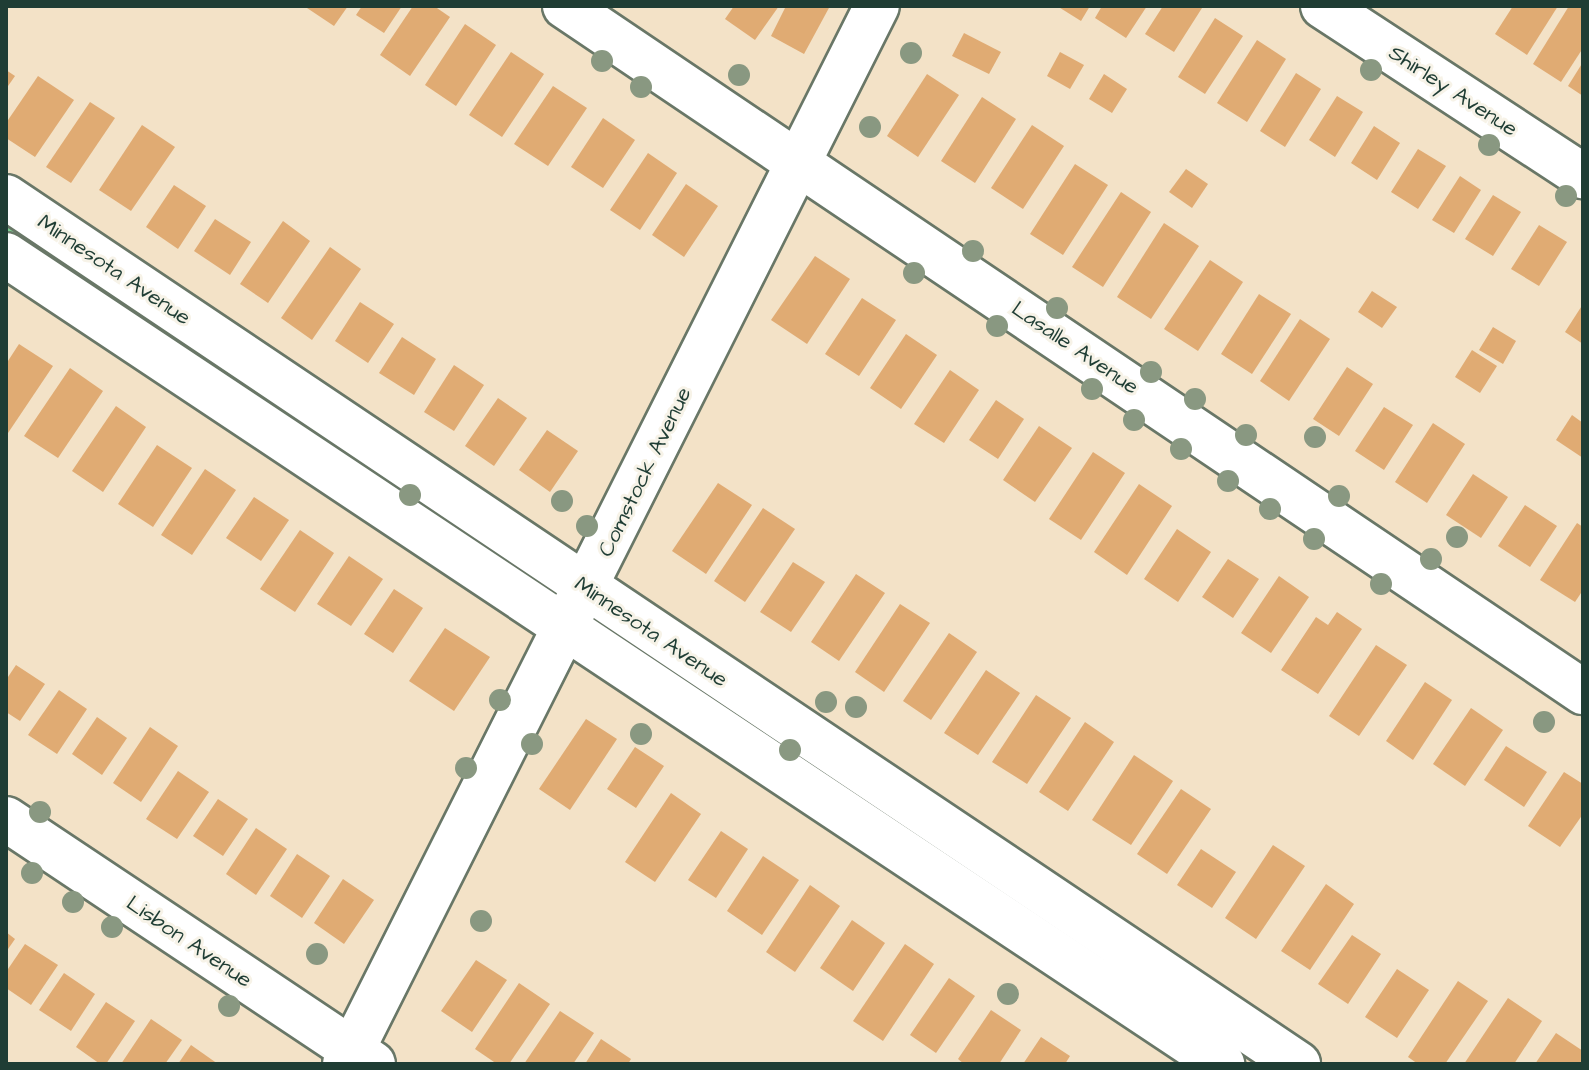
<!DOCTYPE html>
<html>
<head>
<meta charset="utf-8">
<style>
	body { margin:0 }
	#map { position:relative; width:1589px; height:1070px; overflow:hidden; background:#f3e2c7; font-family:"Architects Daughter",sans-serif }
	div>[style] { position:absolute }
	.green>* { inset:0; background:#7fd193 }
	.building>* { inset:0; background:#e0ab73 }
	.roads { filter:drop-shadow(2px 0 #697767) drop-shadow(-2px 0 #697767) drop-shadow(0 2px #697767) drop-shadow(0 -2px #697767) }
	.minor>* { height:44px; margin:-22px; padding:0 22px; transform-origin:22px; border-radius:22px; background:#fff }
	.trees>* { width:22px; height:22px; margin:-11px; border-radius:50%; background:#899881 }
	span { translate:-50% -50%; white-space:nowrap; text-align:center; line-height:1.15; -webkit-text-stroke:6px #f7f3e8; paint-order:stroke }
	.street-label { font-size:22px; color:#1f3d34 }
	.frame { position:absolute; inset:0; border:8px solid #1f3d34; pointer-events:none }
</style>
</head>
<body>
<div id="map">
	<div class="green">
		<div style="clip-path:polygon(6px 219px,537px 576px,536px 581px,532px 583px,6px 234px)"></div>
	</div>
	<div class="building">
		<div style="clip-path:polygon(304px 6px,348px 6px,334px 26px)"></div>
		<div style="clip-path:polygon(362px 6px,402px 6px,384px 33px,356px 15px)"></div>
		<div style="clip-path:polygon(413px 6px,434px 6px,450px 17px,410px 76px,380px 55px)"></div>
		<div style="clip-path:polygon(734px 6px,779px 6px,755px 40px,725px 19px)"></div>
		<div style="clip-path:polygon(786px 6px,830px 6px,804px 54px,771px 36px)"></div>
		<div style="clip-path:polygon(1057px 6px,1090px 6px,1081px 21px)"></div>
		<div style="clip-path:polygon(1102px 6px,1147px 6px,1126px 38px,1095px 18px)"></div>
		<div style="clip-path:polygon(1163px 6px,1202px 8px,1174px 52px,1145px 34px)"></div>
		<div style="clip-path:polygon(1513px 6px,1558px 6px,1527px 55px,1495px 34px)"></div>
		<div style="clip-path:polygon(1569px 6px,1583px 6px,1583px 48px,1561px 82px,1533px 64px)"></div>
		<div style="clip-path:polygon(1215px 18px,1243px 36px,1205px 94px,1178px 77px)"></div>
		<div style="clip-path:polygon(465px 24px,496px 45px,456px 106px,425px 85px)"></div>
		<div style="clip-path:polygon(964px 33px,1001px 52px,989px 74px,952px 56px)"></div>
		<div style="clip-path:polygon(1257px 40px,1286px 59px,1247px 122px,1217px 103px)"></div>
		<div style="clip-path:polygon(511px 52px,544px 74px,502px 137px,469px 115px)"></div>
		<div style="clip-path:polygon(1060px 52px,1084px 65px,1070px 89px,1047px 76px)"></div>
		<div style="clip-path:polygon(1583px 62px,1583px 96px,1568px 86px)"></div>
		<div style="clip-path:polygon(6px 70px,15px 76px,6px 89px)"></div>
		<div style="clip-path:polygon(1296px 73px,1321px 89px,1285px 147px,1260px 131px)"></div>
		<div style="clip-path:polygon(927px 74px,959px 95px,918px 157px,887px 136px)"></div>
		<div style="clip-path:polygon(1104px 74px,1127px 89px,1112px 113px,1089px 99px)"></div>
		<div style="clip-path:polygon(38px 76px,74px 100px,35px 157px,6px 138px,6px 123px)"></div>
		<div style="clip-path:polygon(553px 86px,587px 108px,548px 166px,514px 144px)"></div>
		<div style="clip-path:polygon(1337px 96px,1363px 112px,1335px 157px,1309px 140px)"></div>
		<div style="clip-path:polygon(982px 97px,1016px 119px,975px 183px,941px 161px)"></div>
		<div style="clip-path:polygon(90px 102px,115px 118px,71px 183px,46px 167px)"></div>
		<div style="clip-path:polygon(603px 118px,635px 140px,603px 188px,571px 167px)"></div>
		<div style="clip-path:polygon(142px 125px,175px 147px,131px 211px,99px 190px)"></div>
		<div style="clip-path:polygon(1032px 125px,1064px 146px,1023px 209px,991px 188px)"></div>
		<div style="clip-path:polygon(1374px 126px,1400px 143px,1377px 180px,1351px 163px)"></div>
		<div style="clip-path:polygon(1418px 149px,1446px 166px,1418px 209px,1391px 192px)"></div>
		<div style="clip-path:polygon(648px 153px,677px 173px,640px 230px,610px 210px)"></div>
		<div style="clip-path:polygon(1075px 164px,1108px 185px,1063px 255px,1030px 234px)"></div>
		<div style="clip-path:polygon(1186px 169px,1208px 184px,1192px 208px,1169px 192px)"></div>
		<div style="clip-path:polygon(1460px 176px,1481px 190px,1454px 233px,1432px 220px)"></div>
		<div style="clip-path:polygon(686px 184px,718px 206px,684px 257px,652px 235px)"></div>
		<div style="clip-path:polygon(174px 185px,206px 206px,178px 249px,146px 227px)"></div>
		<div style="clip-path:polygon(1121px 192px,1151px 212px,1103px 287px,1072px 267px)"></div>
		<div style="clip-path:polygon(1493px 195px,1521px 212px,1493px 256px,1465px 239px)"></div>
		<div style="clip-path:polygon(215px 219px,251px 242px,230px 275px,194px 251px)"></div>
		<div style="clip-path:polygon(283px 221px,310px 241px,268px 303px,240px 284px)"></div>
		<div style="clip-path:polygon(1164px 223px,1199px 246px,1151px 319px,1117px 297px)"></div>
		<div style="clip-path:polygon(1539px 225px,1567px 242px,1539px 286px,1511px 269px)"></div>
		<div style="clip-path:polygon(330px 247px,361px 269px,312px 340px,281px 318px)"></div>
		<div style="clip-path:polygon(815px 256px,850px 279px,807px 344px,771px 320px)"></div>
		<div style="clip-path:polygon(1210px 260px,1243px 282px,1198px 351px,1164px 329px)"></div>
		<div style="clip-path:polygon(1372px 291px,1397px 307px,1382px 328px,1358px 312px)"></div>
		<div style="clip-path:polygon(1259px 294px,1291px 314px,1252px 374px,1221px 354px)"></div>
		<div style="clip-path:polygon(862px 298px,896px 320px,859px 376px,825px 354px)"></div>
		<div style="clip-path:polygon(360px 302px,394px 324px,368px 363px,335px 341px)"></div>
		<div style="clip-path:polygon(1583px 304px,1583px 344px,1565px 332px)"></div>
		<div style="clip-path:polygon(1300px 319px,1330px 339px,1289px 401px,1260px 381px)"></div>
		<div style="clip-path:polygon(1493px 327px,1516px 341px,1503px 364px,1479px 350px)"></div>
		<div style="clip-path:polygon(906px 334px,937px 355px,901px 409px,870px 388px)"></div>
		<div style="clip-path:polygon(402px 337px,436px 359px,414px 395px,379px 373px)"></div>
		<div style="clip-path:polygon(19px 344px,53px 366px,6px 436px,6px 364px)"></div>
		<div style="clip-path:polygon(1472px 350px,1497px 366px,1480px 393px,1455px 377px)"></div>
		<div style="clip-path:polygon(454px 365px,484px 385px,454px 431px,424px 412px)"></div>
		<div style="clip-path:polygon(1347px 367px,1373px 384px,1339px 436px,1313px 419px)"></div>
		<div style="clip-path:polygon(70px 368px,103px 391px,58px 458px,24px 436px)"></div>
		<div style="clip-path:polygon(950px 370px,979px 390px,944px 443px,914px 424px)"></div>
		<div style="clip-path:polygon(498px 398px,527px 418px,494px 466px,465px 446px)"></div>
		<div style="clip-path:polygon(996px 400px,1024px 419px,998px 459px,969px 440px)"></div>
		<div style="clip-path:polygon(116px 406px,146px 427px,103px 492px,72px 471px)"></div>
		<div style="clip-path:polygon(1384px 407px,1413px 425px,1384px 470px,1355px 451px)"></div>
		<div style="clip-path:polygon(1572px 415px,1583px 423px,1583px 458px,1556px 440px)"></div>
		<div style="clip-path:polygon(1433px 423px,1465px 444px,1427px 503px,1395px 482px)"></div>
		<div style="clip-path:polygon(1039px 426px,1072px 448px,1035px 502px,1003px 480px)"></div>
		<div style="clip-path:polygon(547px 430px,578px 451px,550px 492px,519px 470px)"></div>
		<div style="clip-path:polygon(157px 445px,192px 468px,153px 527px,118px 504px)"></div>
		<div style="clip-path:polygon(1093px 452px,1125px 473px,1081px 540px,1049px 519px)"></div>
		<div style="clip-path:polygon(205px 469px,236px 490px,192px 555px,161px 535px)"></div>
		<div style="clip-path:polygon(1473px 474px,1508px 497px,1481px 538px,1446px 515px)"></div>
		<div style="clip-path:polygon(718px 483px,752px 505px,706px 574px,672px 551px)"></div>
		<div style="clip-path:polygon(1139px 484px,1172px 506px,1127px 575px,1094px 552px)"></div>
		<div style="clip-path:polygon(254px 497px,289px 520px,261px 561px,226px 538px)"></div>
		<div style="clip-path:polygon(1525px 505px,1557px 526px,1530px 567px,1498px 546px)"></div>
		<div style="clip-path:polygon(763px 508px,795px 529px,745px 602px,714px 581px)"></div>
		<div style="clip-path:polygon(1577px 523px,1583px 527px,1583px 590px,1575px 602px,1540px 580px)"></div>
		<div style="clip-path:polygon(1177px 529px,1211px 552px,1178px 602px,1144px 579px)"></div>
		<div style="clip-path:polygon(300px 530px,334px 553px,295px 612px,260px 589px)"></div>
		<div style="clip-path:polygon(349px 556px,383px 579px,351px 626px,317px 604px)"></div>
		<div style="clip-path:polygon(1228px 559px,1259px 579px,1233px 618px,1202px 597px)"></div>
		<div style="clip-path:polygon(793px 562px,825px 582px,791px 632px,760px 612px)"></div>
		<div style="clip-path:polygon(856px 574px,885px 593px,839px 661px,811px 642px)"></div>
		<div style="clip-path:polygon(1279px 576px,1309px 597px,1271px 653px,1241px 633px)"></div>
		<div style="clip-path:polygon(394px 589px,423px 608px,393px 653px,364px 634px)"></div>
		<div style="clip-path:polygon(900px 604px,930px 623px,884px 692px,855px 672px)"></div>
		<div style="clip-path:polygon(1337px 612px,1362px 629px,1318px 694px,1281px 670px,1316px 617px,1328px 625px)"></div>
		<div style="clip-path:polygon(445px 628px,490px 657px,454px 711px,409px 681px)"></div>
		<div style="clip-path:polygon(949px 633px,977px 652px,931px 720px,903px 701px)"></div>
		<div style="clip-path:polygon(1376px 645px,1407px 665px,1359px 736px,1329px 716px)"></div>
		<div style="clip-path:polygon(16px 665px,45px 684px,20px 721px,6px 712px,6px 680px)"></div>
		<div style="clip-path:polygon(986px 670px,1020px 693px,978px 755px,944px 733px)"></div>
		<div style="clip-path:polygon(1425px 682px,1452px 700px,1413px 760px,1386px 741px)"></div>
		<div style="clip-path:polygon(59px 690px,87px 709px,57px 754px,28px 735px)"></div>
		<div style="clip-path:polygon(1036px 695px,1071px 718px,1027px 784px,992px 762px)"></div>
		<div style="clip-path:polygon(1471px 708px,1503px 730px,1465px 786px,1433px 764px)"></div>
		<div style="clip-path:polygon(97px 717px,127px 738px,102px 775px,72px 754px)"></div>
		<div style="clip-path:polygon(586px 719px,617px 739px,570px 810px,539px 789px)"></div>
		<div style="clip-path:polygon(1085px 722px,1114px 742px,1068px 811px,1039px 792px)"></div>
		<div style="clip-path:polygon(150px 727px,178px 746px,141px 802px,113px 783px)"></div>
		<div style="clip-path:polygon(1506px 746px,1547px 772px,1524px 807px,1484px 780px)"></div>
		<div style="clip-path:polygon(635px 747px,664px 766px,636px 808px,607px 789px)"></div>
		<div style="clip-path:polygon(1134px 755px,1173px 781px,1131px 845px,1092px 820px)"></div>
		<div style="clip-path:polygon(178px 771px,209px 792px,177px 839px,146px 819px)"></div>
		<div style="clip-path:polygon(1564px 772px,1583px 784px,1583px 814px,1560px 847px,1528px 826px)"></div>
		<div style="clip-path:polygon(1181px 789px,1211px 809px,1167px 874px,1137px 854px)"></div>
		<div style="clip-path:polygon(671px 793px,701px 814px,655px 882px,625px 862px)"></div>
		<div style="clip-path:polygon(218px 799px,248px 819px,223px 856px,193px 836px)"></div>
		<div style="clip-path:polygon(256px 828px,287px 849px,256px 895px,226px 874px)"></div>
		<div style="clip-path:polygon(721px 831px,748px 849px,716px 898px,688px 880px)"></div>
		<div style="clip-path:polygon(1273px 845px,1305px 866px,1256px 939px,1225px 918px)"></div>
		<div style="clip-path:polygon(1201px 849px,1236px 872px,1212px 908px,1177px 885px)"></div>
		<div style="clip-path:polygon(297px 854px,330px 876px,302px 918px,270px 896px)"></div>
		<div style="clip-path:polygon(763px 856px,799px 880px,762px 935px,727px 911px)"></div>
		<div style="clip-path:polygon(343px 879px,374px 900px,344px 944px,314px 923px)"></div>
		<div style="clip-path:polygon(1326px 884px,1354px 904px,1310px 970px,1281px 951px)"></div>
		<div style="clip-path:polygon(810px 885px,840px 906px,795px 972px,766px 952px)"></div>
		<div style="clip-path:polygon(852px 920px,885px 943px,853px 991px,820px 968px)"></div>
		<div style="clip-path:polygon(6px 932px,15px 939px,6px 952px)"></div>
		<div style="clip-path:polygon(1352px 935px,1381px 954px,1348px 1004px,1318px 984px)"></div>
		<div style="clip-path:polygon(25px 944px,58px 965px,31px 1005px,6px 988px,6px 972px)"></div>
		<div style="clip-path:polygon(905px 944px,934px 964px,883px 1041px,853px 1021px)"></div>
		<div style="clip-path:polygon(476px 960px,507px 980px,472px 1032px,441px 1011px)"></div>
		<div style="clip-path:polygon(1397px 969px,1429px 990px,1397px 1038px,1365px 1017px)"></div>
		<div style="clip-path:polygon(64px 973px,95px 994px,71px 1031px,39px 1010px)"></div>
		<div style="clip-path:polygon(949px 978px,975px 996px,936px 1053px,910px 1035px)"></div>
		<div style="clip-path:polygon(1458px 981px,1488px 1001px,1445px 1064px,1418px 1064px,1408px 1057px)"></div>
		<div style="clip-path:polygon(519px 983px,550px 1004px,509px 1064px,497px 1064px,475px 1049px)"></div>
		<div style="clip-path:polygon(1508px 998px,1542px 1021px,1514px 1064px,1464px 1064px)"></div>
		<div style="clip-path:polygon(106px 1002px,135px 1021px,106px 1064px,100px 1064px,76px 1047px)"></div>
		<div style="clip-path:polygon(991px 1010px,1021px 1030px,999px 1064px,964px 1064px,958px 1059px)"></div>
		<div style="clip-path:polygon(560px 1011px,594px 1033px,573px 1064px,524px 1064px)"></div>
		<div style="clip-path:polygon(151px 1019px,182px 1040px,165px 1064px,121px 1064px)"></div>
		<div style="clip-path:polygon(1556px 1033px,1583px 1051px,1581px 1064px,1535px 1064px)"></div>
		<div style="clip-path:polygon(1041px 1037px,1070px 1056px,1065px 1064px,1023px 1064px)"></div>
		<div style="clip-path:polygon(601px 1039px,631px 1059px,628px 1064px,585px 1064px)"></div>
		<div style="clip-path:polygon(191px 1045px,218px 1064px,178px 1064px)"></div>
	</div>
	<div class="roads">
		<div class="minor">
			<div style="left:565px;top:6px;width:1228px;rotate:33.97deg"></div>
			<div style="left:1323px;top:6px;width:311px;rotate:33.2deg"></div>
			<div style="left:6px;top:197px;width:1556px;rotate:33.86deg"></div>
			<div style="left:6px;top:255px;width:1461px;rotate:33.64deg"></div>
			<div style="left:6px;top:819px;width:441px;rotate:33.7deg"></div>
			<div style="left:345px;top:1064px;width:1184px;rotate:-63.31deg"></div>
		</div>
	</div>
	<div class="trees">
		<div style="left:911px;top:53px"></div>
		<div style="left:602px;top:61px"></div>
		<div style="left:1371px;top:70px"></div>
		<div style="left:739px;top:75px"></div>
		<div style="left:641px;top:87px"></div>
		<div style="left:870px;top:127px"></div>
		<div style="left:1489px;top:145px"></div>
		<div style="left:1566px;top:196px"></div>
		<div style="left:973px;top:251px"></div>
		<div style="left:914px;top:273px"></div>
		<div style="left:1057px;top:308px"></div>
		<div style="left:997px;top:326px"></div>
		<div style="left:1151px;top:372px"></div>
		<div style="left:1092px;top:389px"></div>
		<div style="left:1195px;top:399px"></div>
		<div style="left:1134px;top:420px"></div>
		<div style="left:1246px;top:435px"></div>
		<div style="left:1315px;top:437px"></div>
		<div style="left:1181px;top:449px"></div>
		<div style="left:1228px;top:481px"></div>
		<div style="left:410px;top:495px"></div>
		<div style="left:1339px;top:496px"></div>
		<div style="left:562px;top:501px"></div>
		<div style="left:1270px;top:509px"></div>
		<div style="left:587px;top:526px"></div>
		<div style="left:1457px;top:537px"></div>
		<div style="left:1314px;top:539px"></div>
		<div style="left:1431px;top:559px"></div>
		<div style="left:1381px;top:584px"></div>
		<div style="left:500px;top:700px"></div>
		<div style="left:826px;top:702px"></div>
		<div style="left:856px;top:707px"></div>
		<div style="left:1544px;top:722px"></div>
		<div style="left:641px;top:734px"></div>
		<div style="left:532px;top:744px"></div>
		<div style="left:790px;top:750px"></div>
		<div style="left:466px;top:768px"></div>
		<div style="left:40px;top:812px"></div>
		<div style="left:32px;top:873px"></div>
		<div style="left:73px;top:902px"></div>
		<div style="left:481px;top:921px"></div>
		<div style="left:112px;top:927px"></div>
		<div style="left:317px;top:954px"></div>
		<div style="left:1008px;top:994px"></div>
		<div style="left:229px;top:1006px"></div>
	</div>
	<div class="street-label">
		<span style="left:1453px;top:91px;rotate:33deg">Shirley Avenue</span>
		<span style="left:114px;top:270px;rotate:34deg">Minnesota Avenue</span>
		<span style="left:1075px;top:348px;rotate:34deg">Lasalle Avenue</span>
		<span style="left:645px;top:472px;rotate:-64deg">Comstock Avenue</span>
		<span style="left:651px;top:632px;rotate:34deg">Minnesota Avenue</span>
		<span style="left:189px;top:942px;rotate:34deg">Lisbon Avenue</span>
	</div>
	<div class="frame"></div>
</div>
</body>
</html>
